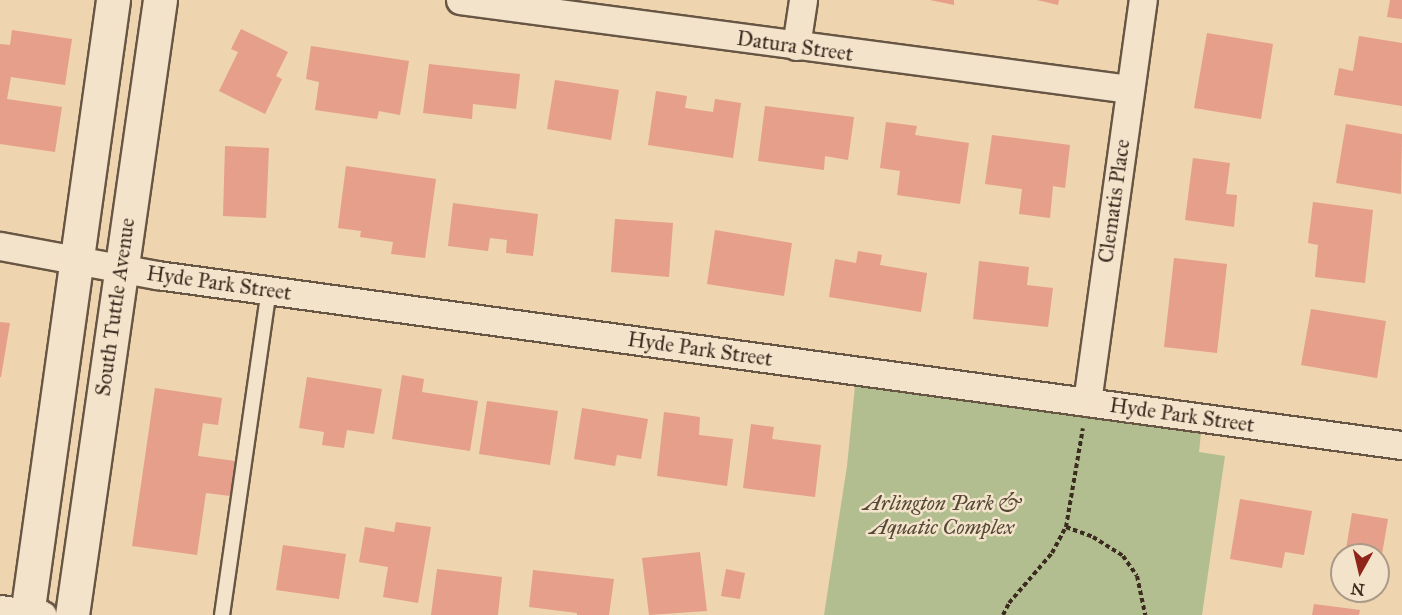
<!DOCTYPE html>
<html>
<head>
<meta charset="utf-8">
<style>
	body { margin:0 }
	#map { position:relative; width:1402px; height:615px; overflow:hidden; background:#eed4af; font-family:"IM FELL Great Primer",serif }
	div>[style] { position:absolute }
	.green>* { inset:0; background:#b2be90 }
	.building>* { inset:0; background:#e59f8a }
	.path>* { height:4px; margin-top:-2px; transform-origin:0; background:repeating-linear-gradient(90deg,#3c2c20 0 4.5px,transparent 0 7.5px) }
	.roads { filter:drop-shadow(2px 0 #685644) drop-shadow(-2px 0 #685644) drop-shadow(0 2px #685644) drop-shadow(0 -2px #685644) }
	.service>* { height:14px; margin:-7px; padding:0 7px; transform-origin:7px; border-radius:7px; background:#f4e3cb }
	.minor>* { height:27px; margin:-13.5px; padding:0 13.5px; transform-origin:13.5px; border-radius:13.5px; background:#f4e3cb }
	.secondary>* { height:33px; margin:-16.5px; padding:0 16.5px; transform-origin:16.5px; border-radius:16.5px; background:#f4e3cb }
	span { translate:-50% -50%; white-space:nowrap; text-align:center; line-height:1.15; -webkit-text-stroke:5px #f4e3cb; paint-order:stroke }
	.street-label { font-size:21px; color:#3c2c20 }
	.park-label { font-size:21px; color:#544936; font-style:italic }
	.north { position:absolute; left:1330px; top:543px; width:60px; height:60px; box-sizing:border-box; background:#f4e3cb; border:2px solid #aa9a87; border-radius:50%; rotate:188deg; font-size:16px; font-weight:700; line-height:24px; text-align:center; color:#3c2c20 }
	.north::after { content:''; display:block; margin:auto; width:21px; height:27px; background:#8f2418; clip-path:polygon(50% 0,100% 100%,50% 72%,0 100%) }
</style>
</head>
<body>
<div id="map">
	<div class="green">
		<div style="clip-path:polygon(855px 386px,1201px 433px,1199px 452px,1225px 456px,1202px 615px,824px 615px,847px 466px)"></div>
	</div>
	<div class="building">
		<div style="clip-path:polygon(930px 0,954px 0,954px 5px)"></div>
		<div style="clip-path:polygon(1037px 0,1059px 0,1058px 5px)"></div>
		<div style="clip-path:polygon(1390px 0,1402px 0,1402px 19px,1387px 17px)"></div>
		<div style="clip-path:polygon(241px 29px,288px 52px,276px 76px,282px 79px,265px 114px,219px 91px,238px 52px,231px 49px)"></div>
		<div style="clip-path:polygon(12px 30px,72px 39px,65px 85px,11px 77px,7px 99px,62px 107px,55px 152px,0 144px,0 44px,10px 45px)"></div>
		<div style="clip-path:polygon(1207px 33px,1273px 44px,1261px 119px,1194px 108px)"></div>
		<div style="clip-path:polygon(1359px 36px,1402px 43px,1402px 106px,1334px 95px,1339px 68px,1353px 71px)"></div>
		<div style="clip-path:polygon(311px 46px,409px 61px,400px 115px,379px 111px,377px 119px,315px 110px,319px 82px,306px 79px)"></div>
		<div style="clip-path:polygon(429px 64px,520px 74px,516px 109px,473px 104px,472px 119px,423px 113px)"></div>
		<div style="clip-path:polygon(555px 80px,619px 90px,611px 140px,547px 129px)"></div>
		<div style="clip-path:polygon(656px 91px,687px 96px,685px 108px,713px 112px,715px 99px,741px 103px,733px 158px,648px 145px)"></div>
		<div style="clip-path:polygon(765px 106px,854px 117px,848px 160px,825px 156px,824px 170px,758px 161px)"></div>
		<div style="clip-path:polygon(886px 122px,917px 126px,915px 135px,969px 143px,960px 204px,897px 195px,900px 171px,880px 168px)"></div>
		<div style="clip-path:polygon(1346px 124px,1402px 134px,1401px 194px,1336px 183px)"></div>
		<div style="clip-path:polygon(992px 135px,1070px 145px,1065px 188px,1053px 186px,1050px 218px,1019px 214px,1022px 189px,985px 184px)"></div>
		<div style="clip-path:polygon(225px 146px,269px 148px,266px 218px,223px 216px)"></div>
		<div style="clip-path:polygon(1193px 158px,1230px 163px,1226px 194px,1237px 195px,1234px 227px,1185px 220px)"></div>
		<div style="clip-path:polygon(346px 166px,436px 179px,425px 258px,391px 254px,393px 242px,360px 237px,361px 231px,338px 228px)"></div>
		<div style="clip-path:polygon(1313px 202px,1373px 210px,1365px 283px,1315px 277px,1318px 245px,1308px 243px)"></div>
		<div style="clip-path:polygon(453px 203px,538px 214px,533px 256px,506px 253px,507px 240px,490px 238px,488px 251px,448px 246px)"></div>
		<div style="clip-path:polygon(615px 219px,673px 223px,669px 277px,611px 272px)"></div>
		<div style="clip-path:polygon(715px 230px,792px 243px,784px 296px,707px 284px)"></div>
		<div style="clip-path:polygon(858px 251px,882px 255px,880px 265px,927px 273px,921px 312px,829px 297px,835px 259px,856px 263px)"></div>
		<div style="clip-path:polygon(1174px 258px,1227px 264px,1217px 353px,1164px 347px)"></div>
		<div style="clip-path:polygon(979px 261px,1029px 267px,1027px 285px,1053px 288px,1048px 327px,973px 319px)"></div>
		<div style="clip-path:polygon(1311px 309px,1386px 321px,1377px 378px,1301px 365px)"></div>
		<div style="clip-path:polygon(0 322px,10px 323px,1px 377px,0 377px)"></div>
		<div style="clip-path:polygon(402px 375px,424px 379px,422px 392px,478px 401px,470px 451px,392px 439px)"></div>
		<div style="clip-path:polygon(307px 377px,382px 389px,374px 434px,347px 430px,344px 448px,322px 445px,324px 432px,299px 428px)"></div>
		<div style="clip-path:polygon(155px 388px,222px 398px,218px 425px,203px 423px,198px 456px,235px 461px,230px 496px,206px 493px,197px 555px,132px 546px)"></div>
		<div style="clip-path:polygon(487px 401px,558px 411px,550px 465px,479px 454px)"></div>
		<div style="clip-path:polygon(582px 408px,648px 419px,641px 459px,617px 455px,615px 466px,574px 459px)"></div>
		<div style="clip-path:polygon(664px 412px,700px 417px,699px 435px,733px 439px,727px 486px,657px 476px)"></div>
		<div style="clip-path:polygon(751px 424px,774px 427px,772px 439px,821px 445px,815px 497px,743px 488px)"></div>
		<div style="clip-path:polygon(1240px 499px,1312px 511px,1304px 555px,1285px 552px,1282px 568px,1230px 559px)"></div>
		<div style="clip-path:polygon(1352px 513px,1388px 519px,1379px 572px,1378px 555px,1345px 555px)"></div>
		<div style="clip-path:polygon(396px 522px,431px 527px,418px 603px,383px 597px,388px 567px,359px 562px,365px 527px,394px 532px)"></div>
		<div style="clip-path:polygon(283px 545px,346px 554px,339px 599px,276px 590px)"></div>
		<div style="clip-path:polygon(700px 552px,707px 611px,649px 615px,642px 558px)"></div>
		<div style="clip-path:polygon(437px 569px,502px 577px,498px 615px,431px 615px)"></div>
		<div style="clip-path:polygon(726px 569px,745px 573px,740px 599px,721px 596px)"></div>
		<div style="clip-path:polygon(533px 570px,614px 579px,609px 615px,577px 615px,577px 613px,529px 607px)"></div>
		<div style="clip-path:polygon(1314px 604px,1360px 610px,1359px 615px,1312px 615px)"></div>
	</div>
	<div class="path">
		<div style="left:1066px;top:527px;width:29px;rotate:20deg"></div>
		<div style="left:1093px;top:537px;width:36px;rotate:32deg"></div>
		<div style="left:1123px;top:556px;width:24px;rotate:55deg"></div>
		<div style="left:1137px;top:576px;width:40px;rotate:78deg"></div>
		<div style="left:1003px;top:615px;width:13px;rotate:-63deg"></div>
		<div style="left:1009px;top:603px;width:66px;rotate:-49.3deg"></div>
		<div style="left:1052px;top:553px;width:30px;rotate:-62deg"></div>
		<div style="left:1066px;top:527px;width:100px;rotate:-80.3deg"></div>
	</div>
	<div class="roads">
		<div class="service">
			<div style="left:222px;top:615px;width:328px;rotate:-81.8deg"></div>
		</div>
		<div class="minor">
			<div style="left:460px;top:0;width:676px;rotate:7.57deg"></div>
			<div style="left:796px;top:46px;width:47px;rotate:-81.3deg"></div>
			<div style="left:0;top:246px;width:160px;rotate:10.5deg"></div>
			<div style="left:157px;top:275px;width:1257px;rotate:7.78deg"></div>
			<div style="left:1087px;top:402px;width:406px;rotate:-82.1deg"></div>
			<div style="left:0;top:609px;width:43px;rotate:7.9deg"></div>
		</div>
		<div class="secondary">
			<div style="left:27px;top:615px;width:621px;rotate:-82.04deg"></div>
			<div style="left:72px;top:615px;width:621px;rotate:-81.86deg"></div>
		</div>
	</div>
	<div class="street-label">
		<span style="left:795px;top:46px;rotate:8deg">Datura Street</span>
		<span style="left:1114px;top:201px;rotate:-82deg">Clematis Place</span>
		<span style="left:219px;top:283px;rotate:8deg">Hyde Park Street</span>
		<span style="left:115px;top:307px;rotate:-82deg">South Tuttle Avenue</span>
		<span style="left:700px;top:349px;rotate:8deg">Hyde Park Street</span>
		<span style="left:1182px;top:415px;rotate:8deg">Hyde Park Street</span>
	</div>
	<div class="park-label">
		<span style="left:942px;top:515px">Arlington Park &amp;<br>Aquatic Complex</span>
	</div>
	<div class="north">N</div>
</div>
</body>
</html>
